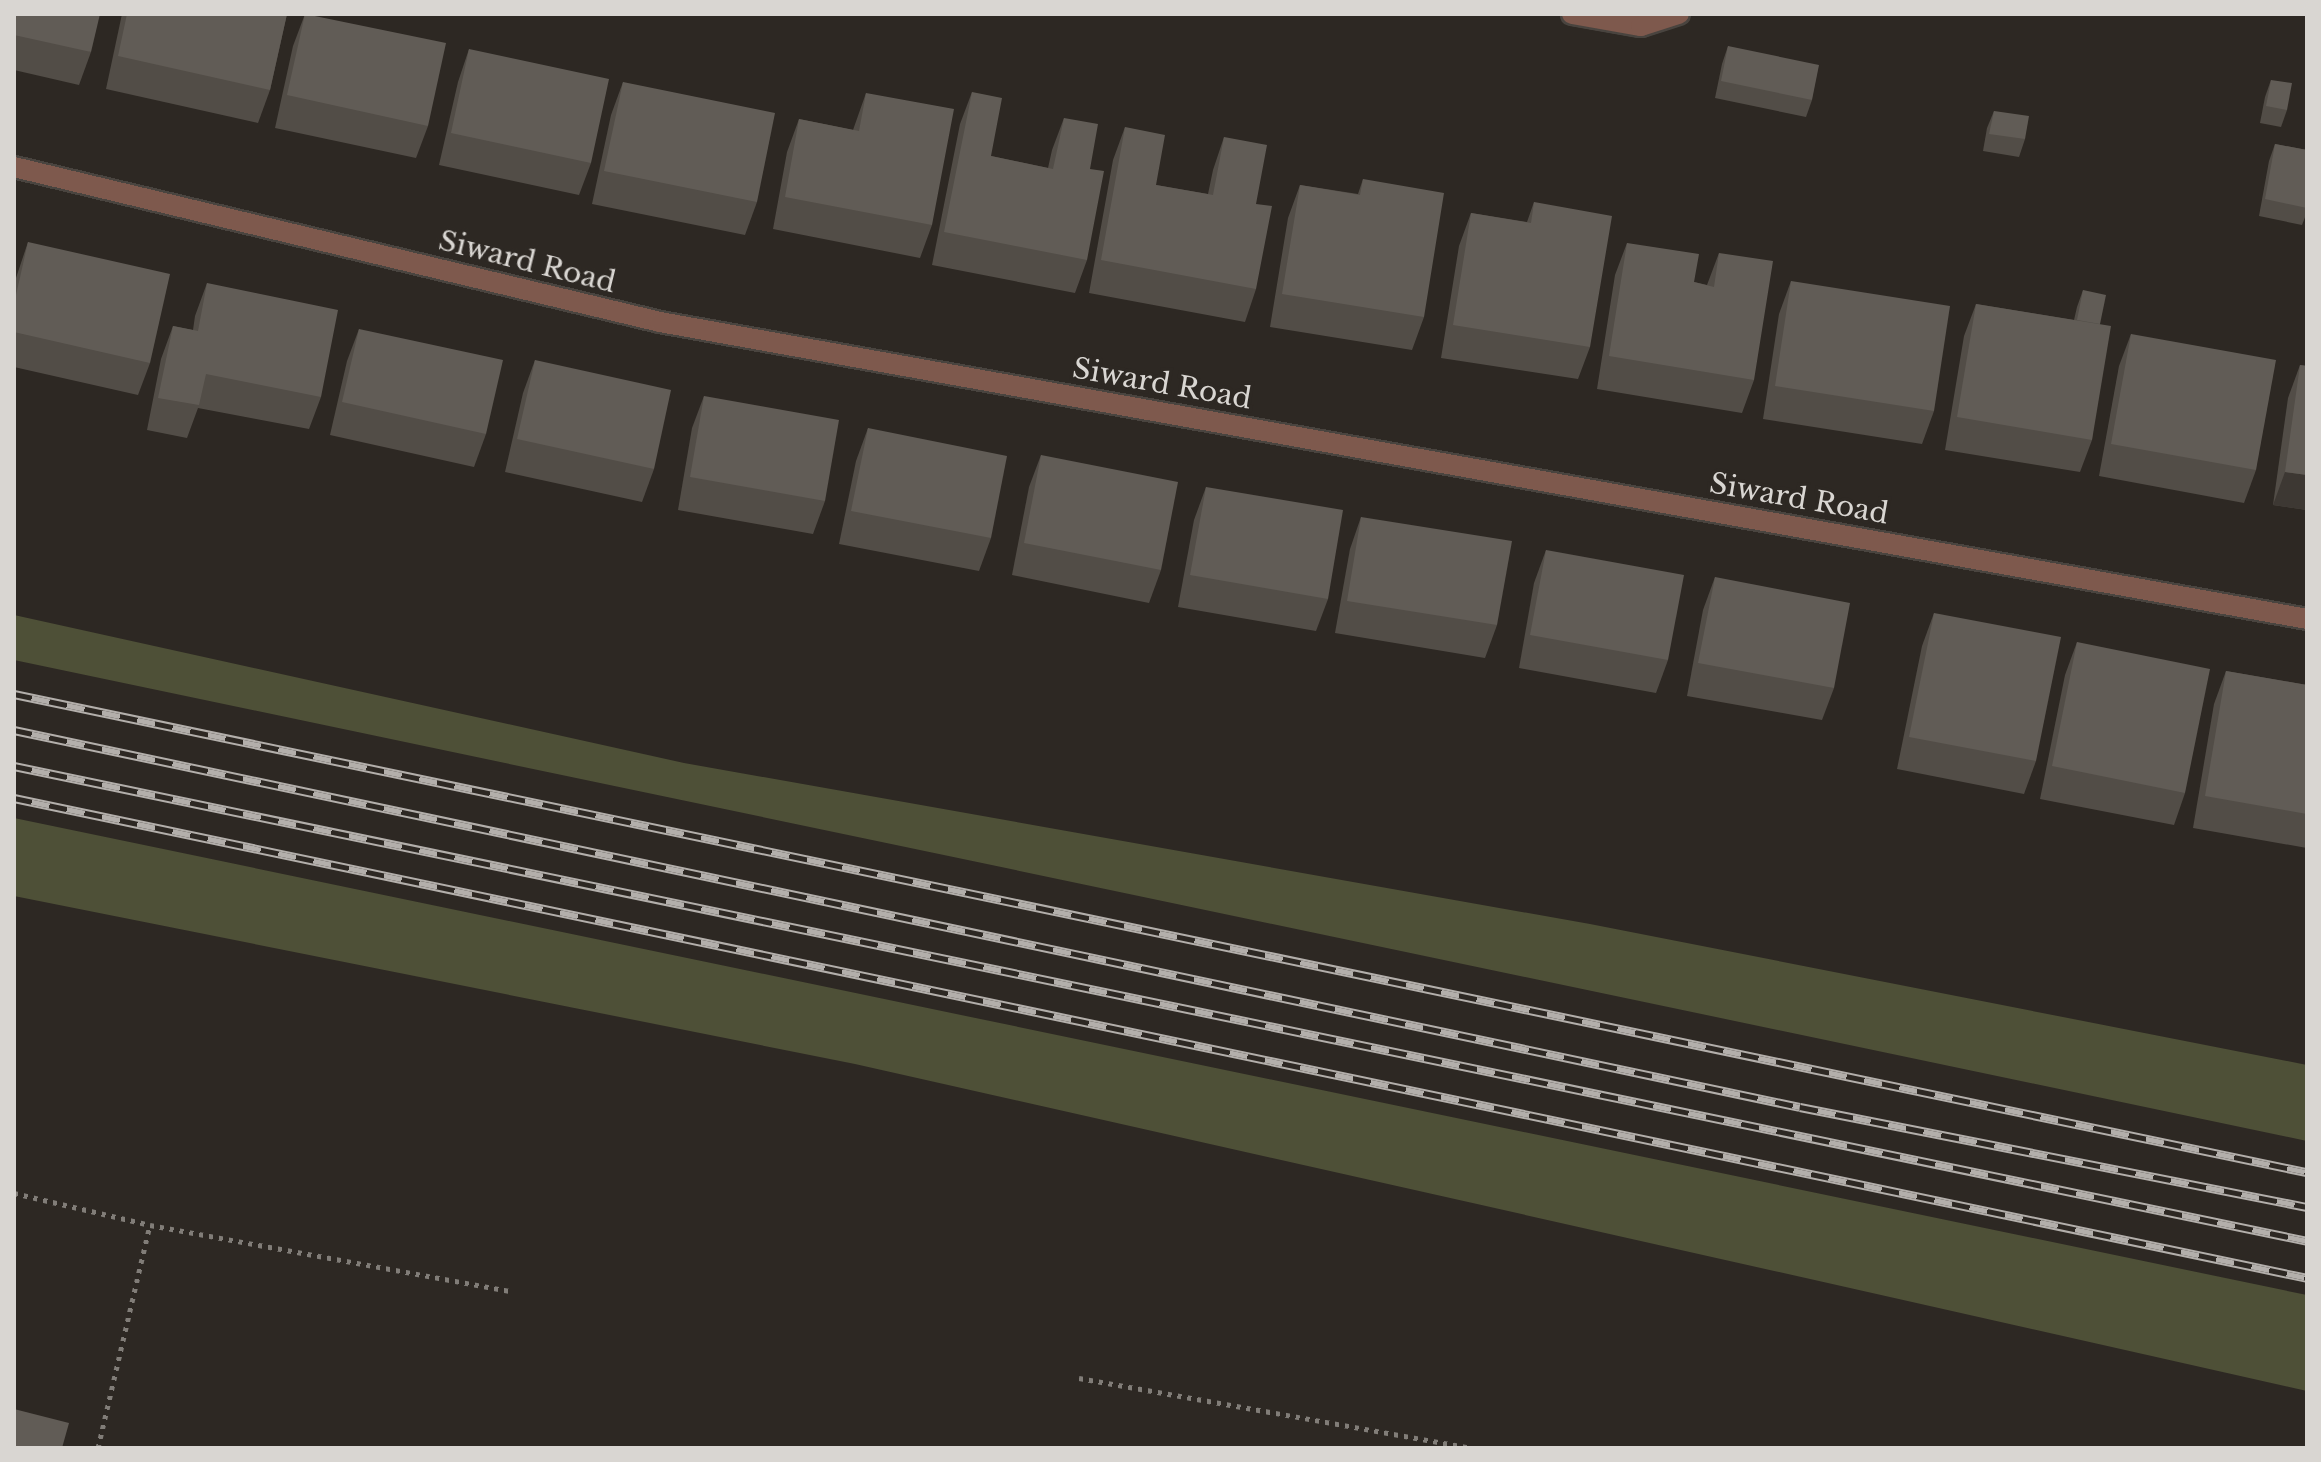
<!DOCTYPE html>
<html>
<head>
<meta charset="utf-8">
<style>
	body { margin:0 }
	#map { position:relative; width:2321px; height:1462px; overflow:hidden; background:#2d2823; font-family:"Libre Baskerville",serif }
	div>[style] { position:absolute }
	.green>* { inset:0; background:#4e5037 }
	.path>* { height:5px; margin-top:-2.5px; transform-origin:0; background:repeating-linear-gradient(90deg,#817d78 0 4px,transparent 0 10px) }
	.roads { filter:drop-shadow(2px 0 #49443f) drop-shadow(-2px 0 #49443f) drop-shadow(0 2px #49443f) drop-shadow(0 -2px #49443f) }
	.minor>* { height:20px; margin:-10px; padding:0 10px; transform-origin:10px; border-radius:10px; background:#7e594d }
	.rail>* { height:9px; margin-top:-4.5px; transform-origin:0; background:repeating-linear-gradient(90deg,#2d2823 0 18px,#b3afab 0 36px); box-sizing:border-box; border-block:2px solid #b3afab }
	.wall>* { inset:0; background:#524d47 }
	.shaded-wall>* { inset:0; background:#3d3833 }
	.building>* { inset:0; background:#615c56 }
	span { translate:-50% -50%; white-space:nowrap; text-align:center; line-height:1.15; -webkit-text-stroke:7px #2d2823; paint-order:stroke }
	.street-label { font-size:28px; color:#d9d6d2 }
	.frame { position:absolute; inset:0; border:16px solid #d9d6d2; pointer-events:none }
</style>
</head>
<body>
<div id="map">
	<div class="green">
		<div style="clip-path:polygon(14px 615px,684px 763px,1590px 924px,2307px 1065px,2307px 1141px,14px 660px)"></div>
		<div style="clip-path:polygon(14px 818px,2307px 1295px,2307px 1391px,855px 1064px,14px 896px)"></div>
	</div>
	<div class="path">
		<div style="left:14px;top:1193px;width:140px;rotate:13.2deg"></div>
		<div style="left:150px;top:1225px;width:366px;rotate:10.4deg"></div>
		<div style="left:1079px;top:1378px;width:399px;rotate:10.1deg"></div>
		<div style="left:98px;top:1448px;width:229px;rotate:-76.9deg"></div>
	</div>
	<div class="roads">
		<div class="minor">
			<div style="left:1572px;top:14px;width:70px;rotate:9.9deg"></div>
			<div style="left:1641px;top:26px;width:40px;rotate:-18deg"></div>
			<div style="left:14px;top:167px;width:664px;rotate:13.49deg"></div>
			<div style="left:660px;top:322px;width:1674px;rotate:10.22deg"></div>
		</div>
	</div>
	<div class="rail">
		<div style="left:14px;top:694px;width:2342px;rotate:11.78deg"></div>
		<div style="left:14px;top:730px;width:1825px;rotate:11.92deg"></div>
		<div style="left:1800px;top:1107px;width:517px;rotate:11.16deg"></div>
		<div style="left:14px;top:766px;width:2342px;rotate:11.7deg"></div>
		<div style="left:14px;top:798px;width:2343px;rotate:11.82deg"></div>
	</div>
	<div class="wall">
		<div style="clip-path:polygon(14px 14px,91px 52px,79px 85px,14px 70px)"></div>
		<div style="clip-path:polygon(122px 14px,287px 14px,270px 90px,258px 123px,106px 89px)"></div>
		<div style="clip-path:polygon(305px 14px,428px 126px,416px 158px,275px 128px,293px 46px)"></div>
		<div style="clip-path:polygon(1728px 46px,1812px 100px,1806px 117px,1715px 98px,1722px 64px)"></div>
		<div style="clip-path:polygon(469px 49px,591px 163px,579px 195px,439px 165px,458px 82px)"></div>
		<div style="clip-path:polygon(2271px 80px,2287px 110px,2281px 127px,2260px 123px,2265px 97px)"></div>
		<div style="clip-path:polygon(623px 82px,757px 202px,745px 235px,592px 204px,611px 115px)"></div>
		<div style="clip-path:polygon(972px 92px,991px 156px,1048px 168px,1052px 150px,1064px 118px,1090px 169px,1087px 260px,1075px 293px,932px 265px,960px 124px)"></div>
		<div style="clip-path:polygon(866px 93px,932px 225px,920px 258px,773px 229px,787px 152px,799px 119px,853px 130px)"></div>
		<div style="clip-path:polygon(1994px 111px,2025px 139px,2019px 157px,1983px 151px,1987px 128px)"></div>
		<div style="clip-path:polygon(1125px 127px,1156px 185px,1208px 194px,1213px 170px,1224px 137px,1256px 204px,1256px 289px,1245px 322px,1089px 293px,1113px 160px)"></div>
		<div style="clip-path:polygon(2275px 144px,2307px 150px,2307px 212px,2302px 225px,2259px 216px,2269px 161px)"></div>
		<div style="clip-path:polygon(1363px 179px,1424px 317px,1412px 350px,1270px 327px,1288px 218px,1300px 185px,1358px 194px)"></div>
		<div style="clip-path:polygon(1534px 202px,1590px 347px,1578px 379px,1441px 358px,1459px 246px,1471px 213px,1527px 222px)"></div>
		<div style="clip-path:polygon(28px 242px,150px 363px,138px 395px,14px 367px,14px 284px)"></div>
		<div style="clip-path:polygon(1627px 243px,1694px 282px,1707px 285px,1719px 253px,1754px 380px,1742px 413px,1597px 389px,1615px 275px)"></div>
		<div style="clip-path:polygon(1791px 281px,1934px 411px,1922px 444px,1763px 419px,1779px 314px)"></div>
		<div style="clip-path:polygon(207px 283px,321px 397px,309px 429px,198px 408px,187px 438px,147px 430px,161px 359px,173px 326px,193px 330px,195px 316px)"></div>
		<div style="clip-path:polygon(2083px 290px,2100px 324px,2092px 440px,2080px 472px,1945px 450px,1964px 336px,1976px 304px,2074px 320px,2077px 307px)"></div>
		<div style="clip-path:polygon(359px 329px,486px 434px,474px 467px,330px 435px,347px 361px)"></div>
		<div style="clip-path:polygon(2131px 334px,2256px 470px,2244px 503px,2099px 476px,2119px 366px)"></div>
		<div style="clip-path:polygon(535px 360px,654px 469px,642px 502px,505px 472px,523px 393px)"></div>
		<div style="clip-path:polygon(2300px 365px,2307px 366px,2307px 510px,2273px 505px,2288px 398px)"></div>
		<div style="clip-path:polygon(704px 396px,825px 501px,813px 534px,678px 510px,692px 428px)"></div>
		<div style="clip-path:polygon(868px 428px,991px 538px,979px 571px,839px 544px,856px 461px)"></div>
		<div style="clip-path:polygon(1041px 455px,1161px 570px,1149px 603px,1012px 575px,1029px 487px)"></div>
		<div style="clip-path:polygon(1206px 487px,1328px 599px,1316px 631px,1178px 607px,1194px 520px)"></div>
		<div style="clip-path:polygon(1361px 517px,1497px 625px,1485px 658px,1335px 633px,1350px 549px)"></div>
		<div style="clip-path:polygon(1546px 550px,1668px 660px,1656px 693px,1519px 668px,1534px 583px)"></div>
		<div style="clip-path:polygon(1715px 577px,1834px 688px,1822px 720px,1687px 696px,1703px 610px)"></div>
		<div style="clip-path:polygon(1934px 613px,2036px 761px,2024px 794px,1897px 769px,1922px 646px)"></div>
		<div style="clip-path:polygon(2077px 642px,2185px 793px,2174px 825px,2040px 799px,2065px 675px)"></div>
		<div style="clip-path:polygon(2226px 671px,2307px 685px,2307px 848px,2193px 828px,2214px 704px)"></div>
	</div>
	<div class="shaded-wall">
		<div style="clip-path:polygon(2285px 472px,2307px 475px,2307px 510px,2273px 505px)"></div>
	</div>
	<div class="building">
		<div style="clip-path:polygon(14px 14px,100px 14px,91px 52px,14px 35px)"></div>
		<div style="clip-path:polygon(127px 14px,287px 14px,270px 90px,118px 56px)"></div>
		<div style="clip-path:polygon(305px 14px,446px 43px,428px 126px,287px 95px)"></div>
		<div style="clip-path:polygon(1728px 46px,1819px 65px,1812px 100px,1721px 81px)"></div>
		<div style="clip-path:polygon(469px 49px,609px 79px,591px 163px,451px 133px)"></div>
		<div style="clip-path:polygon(2271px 80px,2292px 83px,2287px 110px,2266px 106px)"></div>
		<div style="clip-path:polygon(623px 82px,775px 113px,757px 202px,604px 171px)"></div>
		<div style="clip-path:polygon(972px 92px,1002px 98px,991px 156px,1053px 169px,1064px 118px,1098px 124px,1090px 169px,1104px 171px,1087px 260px,944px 232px)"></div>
		<div style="clip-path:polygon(866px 93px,954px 109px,932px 225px,785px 197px,799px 119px,859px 131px)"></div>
		<div style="clip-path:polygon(1994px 111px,2029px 116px,2025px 139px,1989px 134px)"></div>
		<div style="clip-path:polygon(1125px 127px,1165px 135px,1156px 185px,1213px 195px,1224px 137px,1267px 145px,1256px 204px,1272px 206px,1256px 289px,1101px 260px)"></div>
		<div style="clip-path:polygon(2275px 144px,2307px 150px,2307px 208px,2265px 199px)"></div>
		<div style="clip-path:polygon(1363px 179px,1444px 193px,1424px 317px,1282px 294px,1300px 185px,1360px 195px)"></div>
		<div style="clip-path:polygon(1534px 202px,1612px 216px,1590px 347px,1453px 325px,1471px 213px,1531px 223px)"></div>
		<div style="clip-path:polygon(28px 242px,170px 274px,150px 363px,14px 332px,14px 304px)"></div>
		<div style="clip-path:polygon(1627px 243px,1699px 254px,1694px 282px,1714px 287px,1719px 253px,1773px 261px,1754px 380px,1609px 356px)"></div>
		<div style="clip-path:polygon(1791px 281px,1950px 306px,1934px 411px,1775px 386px)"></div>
		<div style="clip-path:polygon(207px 283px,338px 310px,321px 397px,206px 374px,199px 405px,158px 398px,173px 326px,198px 331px)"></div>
		<div style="clip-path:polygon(2083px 290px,2106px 295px,2100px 324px,2077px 320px)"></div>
		<div style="clip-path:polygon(1976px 304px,2111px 326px,2092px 440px,1957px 417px)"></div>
		<div style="clip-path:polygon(359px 329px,503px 360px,486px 434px,342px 402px)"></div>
		<div style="clip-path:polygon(2131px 334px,2276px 360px,2256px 470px,2111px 444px)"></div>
		<div style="clip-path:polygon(535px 360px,671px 390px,654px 469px,517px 439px)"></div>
		<div style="clip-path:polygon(2300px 365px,2307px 366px,2307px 475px,2285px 472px)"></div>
		<div style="clip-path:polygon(704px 396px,839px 420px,825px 501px,690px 477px)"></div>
		<div style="clip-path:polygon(868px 428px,1007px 456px,991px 538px,851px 511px)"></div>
		<div style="clip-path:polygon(1041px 455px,1178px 482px,1161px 570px,1024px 543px)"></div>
		<div style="clip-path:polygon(1206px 487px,1343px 510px,1328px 599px,1190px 575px)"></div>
		<div style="clip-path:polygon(1361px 517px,1512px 541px,1497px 625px,1347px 601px)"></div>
		<div style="clip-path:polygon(1546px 550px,1684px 575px,1668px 660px,1530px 635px)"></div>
		<div style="clip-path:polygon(1715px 577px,1850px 603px,1834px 688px,1698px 663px)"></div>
		<div style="clip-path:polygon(1934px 613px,2061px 637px,2036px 761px,1909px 737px)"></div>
		<div style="clip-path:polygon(2077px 642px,2210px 669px,2185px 793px,2052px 766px)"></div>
		<div style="clip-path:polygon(2226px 671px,2307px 685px,2307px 814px,2205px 796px)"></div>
		<div style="clip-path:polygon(14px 1409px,69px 1423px,62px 1448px,14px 1448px)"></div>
	</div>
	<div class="street-label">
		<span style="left:527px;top:262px;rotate:14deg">Siward Road</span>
		<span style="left:1162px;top:384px;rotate:10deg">Siward Road</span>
		<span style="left:1799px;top:499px;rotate:10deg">Siward Road</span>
	</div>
	<div class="frame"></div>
</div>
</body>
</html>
